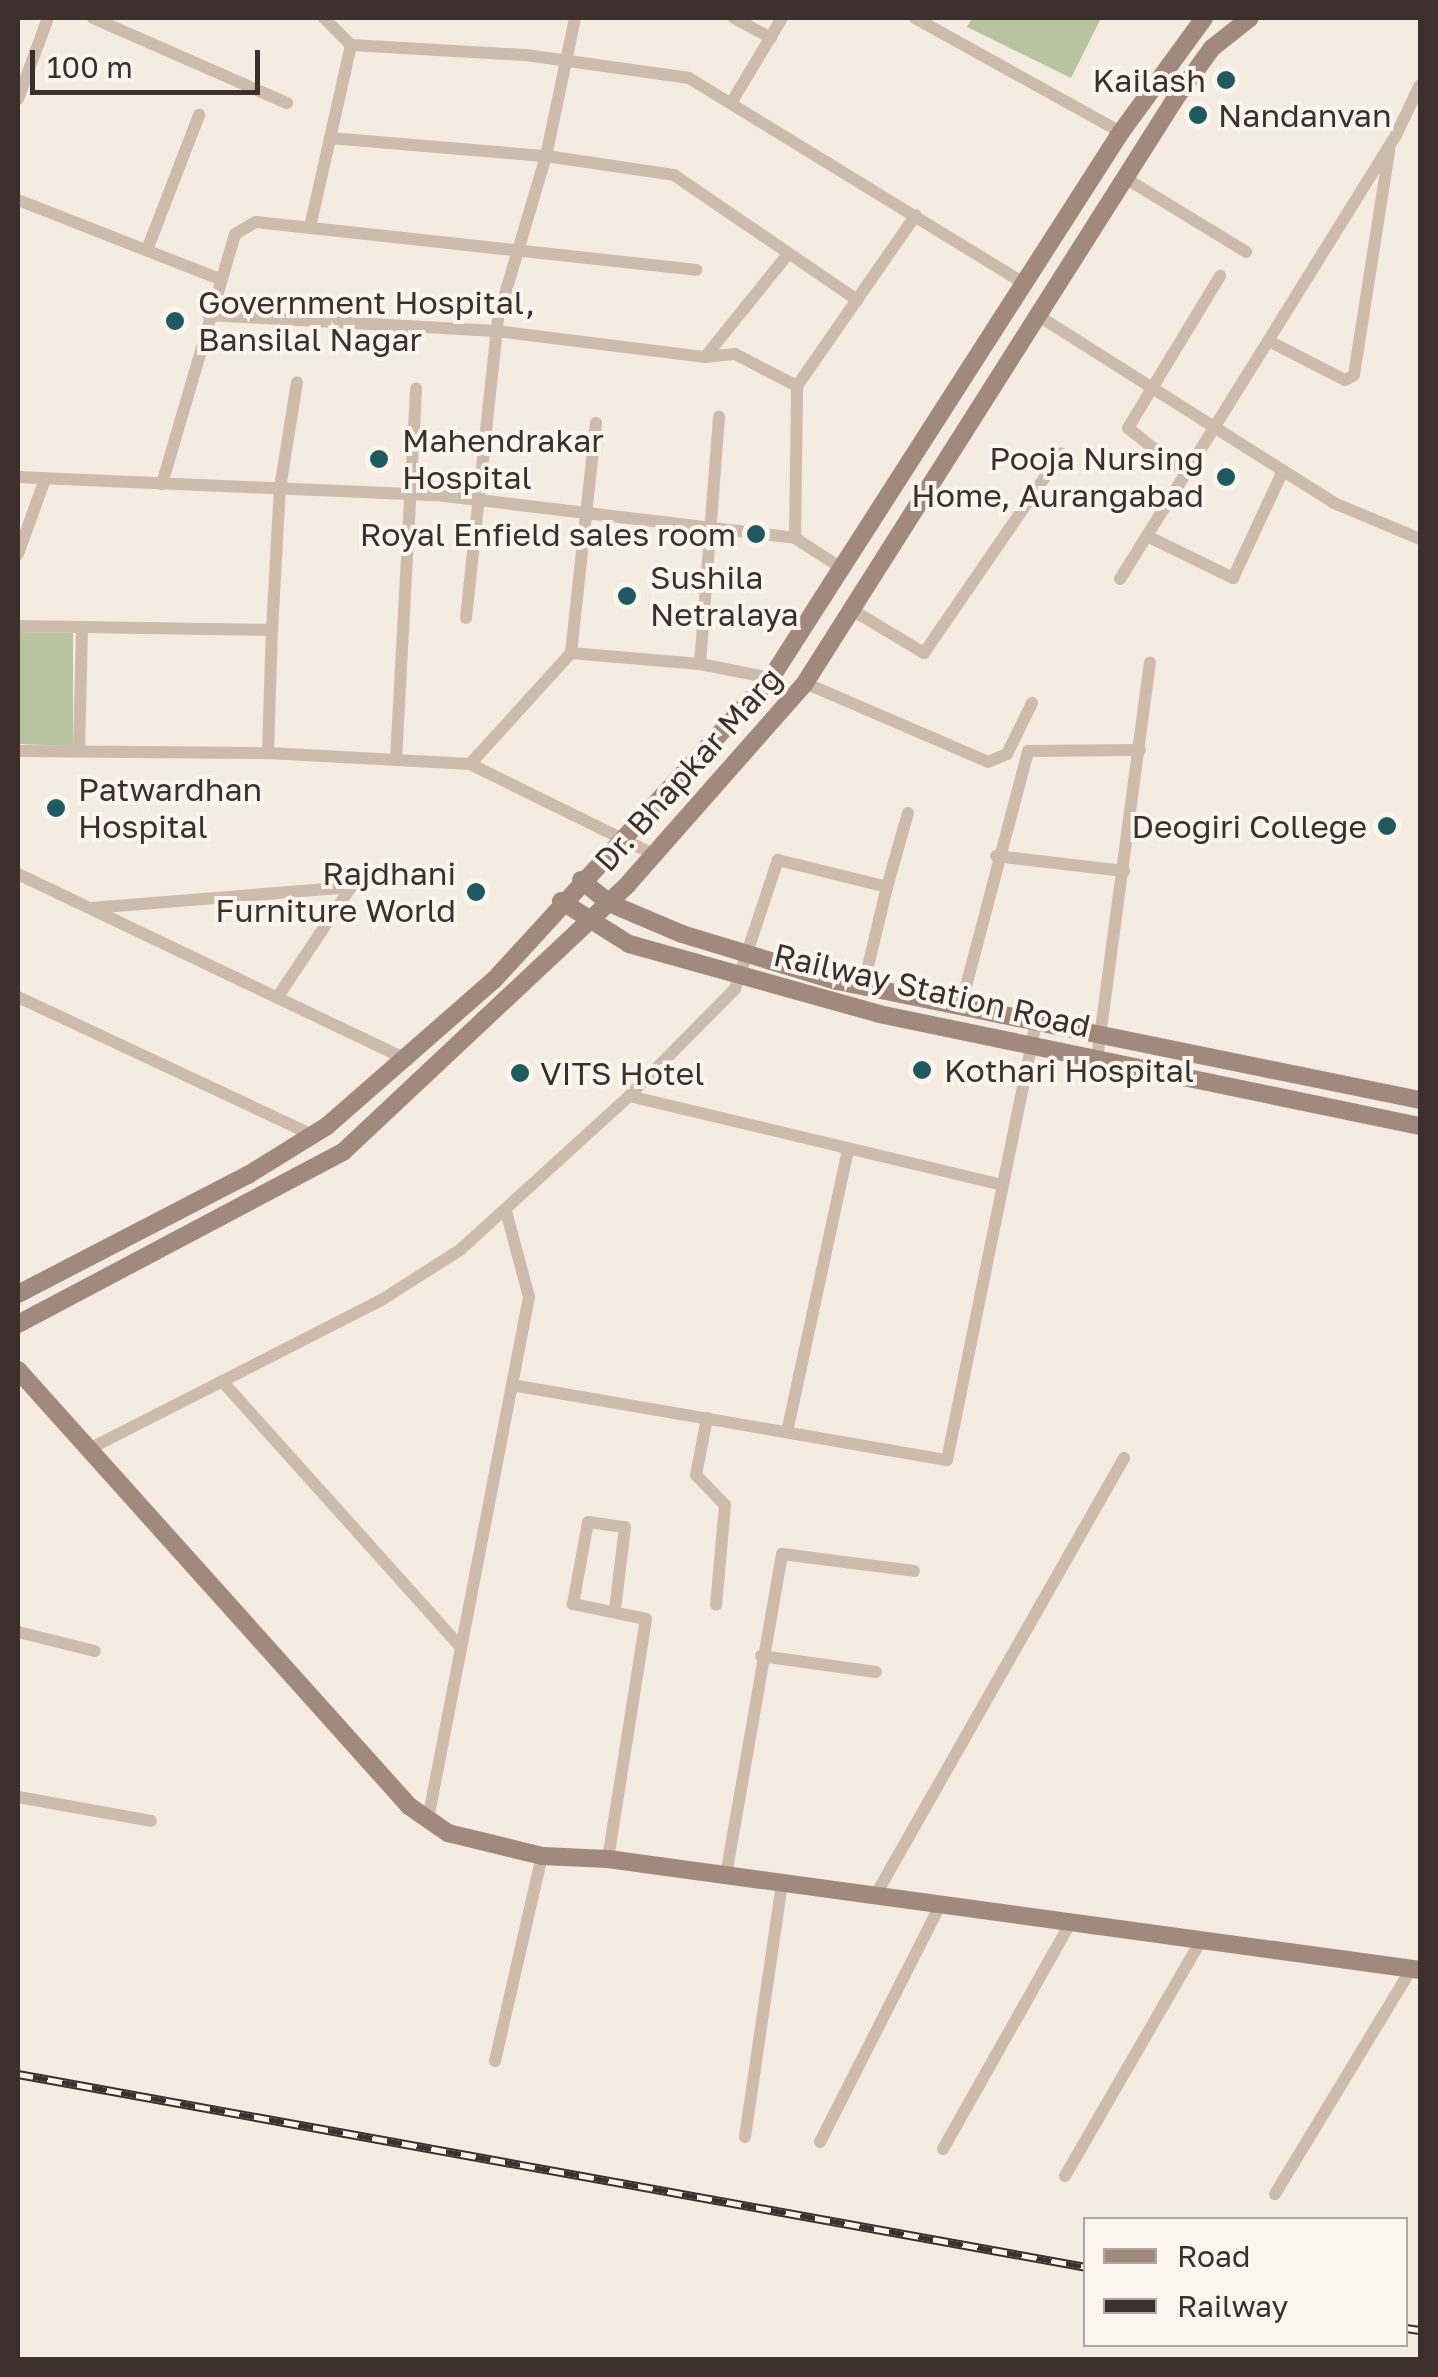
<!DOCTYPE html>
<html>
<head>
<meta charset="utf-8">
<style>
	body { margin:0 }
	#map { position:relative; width:1438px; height:2377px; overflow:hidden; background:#f4ebe1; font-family:"Golos Text",sans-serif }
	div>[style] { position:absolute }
	.green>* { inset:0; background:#b8c4a0 }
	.street>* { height:12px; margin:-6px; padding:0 6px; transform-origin:6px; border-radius:6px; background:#cdbbac }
	.secondary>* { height:18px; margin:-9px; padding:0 9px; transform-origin:9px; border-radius:9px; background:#a18a7d }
	.rail>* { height:9px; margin-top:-4.5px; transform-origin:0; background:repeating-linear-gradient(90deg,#fbf5ee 0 15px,#3b302b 0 30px); box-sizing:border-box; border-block:2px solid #3b302b }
	.dots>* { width:28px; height:28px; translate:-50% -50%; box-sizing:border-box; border:5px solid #fbf5ee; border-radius:50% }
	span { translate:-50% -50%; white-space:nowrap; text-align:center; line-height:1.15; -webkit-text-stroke:8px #fbf5ee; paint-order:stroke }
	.poi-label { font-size:32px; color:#3b302b }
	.right { translate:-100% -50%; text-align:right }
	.left { translate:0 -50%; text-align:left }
	.street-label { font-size:32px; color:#3b302b }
	.frame { position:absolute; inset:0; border:20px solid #3b302b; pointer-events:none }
	.legend { position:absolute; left:1083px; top:2217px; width:325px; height:130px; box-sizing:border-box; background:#fbf5ee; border:2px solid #aea6a0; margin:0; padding:12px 18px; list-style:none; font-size:30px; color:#3b302b }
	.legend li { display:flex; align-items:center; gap:20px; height:50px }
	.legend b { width:50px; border:2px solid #aea6a0 }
	.scale { position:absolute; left:30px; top:50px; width:230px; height:45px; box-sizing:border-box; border:5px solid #3b302b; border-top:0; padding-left:12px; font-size:30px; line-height:35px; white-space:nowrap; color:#3b302b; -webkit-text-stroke:8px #fbf5ee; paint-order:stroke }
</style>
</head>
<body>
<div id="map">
	<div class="green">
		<div style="clip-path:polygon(972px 18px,1101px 18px,1071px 78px,967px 27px)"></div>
		<div style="clip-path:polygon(18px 632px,73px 633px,73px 746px,18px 744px)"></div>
	</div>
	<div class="street">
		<div style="left:93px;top:18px;width:212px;rotate:23.7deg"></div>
		<div style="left:734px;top:18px;width:42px;rotate:28.4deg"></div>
		<div style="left:915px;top:18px;width:235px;rotate:29deg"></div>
		<div style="left:351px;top:45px;width:175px;rotate:3.3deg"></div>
		<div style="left:526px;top:55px;width:165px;rotate:8deg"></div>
		<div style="left:689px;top:78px;width:394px;rotate:31.5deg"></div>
		<div style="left:18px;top:99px;width:86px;rotate:-69.7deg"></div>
		<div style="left:731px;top:103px;width:99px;rotate:-59deg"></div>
		<div style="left:330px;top:138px;width:217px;rotate:4.8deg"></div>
		<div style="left:546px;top:156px;width:129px;rotate:8.4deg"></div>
		<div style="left:674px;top:175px;width:222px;rotate:34.3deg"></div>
		<div style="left:1125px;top:178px;width:142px;rotate:31.4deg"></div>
		<div style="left:18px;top:200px;width:217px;rotate:21.4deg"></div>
		<div style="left:310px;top:227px;width:187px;rotate:-77.3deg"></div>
		<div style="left:351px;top:45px;width:38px;rotate:-135deg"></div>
		<div style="left:147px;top:250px;width:145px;rotate:-68.9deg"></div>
		<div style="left:208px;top:315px;width:288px;rotate:3.2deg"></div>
		<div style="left:496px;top:331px;width:211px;rotate:7.1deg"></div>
		<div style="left:705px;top:357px;width:30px;rotate:-6deg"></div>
		<div style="left:735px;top:354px;width:70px;rotate:27.3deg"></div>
		<div style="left:797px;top:386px;width:208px;rotate:-55.2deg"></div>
		<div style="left:1037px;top:315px;width:352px;rotate:32.3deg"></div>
		<div style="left:1334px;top:503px;width:93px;rotate:22.7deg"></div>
		<div style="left:1269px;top:341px;width:85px;rotate:27.2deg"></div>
		<div style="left:1345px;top:380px;width:10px;rotate:-29deg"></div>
		<div style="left:1354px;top:375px;width:227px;rotate:-81.1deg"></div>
		<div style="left:705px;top:357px;width:132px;rotate:-51.1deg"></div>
		<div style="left:596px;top:423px;width:231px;rotate:96.2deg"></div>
		<div style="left:571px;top:653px;width:129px;rotate:4.9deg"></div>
		<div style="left:700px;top:664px;width:72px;rotate:11.2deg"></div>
		<div style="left:1186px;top:474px;width:74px;rotate:-141.6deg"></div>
		<div style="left:1128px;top:428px;width:178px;rotate:-58.8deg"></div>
		<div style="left:18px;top:477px;width:418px;rotate:2.5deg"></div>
		<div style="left:436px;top:495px;width:362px;rotate:6.8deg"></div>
		<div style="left:795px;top:538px;width:57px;rotate:32.9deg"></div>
		<div style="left:162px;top:484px;width:260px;rotate:-73.7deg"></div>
		<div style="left:235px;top:234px;width:24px;rotate:-30deg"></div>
		<div style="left:256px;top:222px;width:443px;rotate:6.2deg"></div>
		<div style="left:1147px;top:536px;width:96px;rotate:26deg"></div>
		<div style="left:1233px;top:578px;width:118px;rotate:-65deg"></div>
		<div style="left:795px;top:538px;width:152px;rotate:-89.2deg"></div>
		<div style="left:18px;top:554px;width:80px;rotate:-70.2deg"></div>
		<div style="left:1120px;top:579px;width:523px;rotate:-58.13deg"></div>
		<div style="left:1396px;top:135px;width:55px;rotate:-64.4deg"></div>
		<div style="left:849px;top:608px;width:87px;rotate:31deg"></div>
		<div style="left:924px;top:653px;width:242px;rotate:-55.5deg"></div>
		<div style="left:466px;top:618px;width:302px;rotate:-83.9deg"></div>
		<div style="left:498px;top:318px;width:169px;rotate:-73.5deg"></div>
		<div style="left:546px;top:156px;width:141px;rotate:-78.1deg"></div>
		<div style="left:18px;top:626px;width:254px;rotate:0.9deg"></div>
		<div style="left:272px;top:630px;width:142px;rotate:-86.8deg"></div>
		<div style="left:280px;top:488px;width:107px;rotate:-80.9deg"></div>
		<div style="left:700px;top:664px;width:248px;rotate:-85.6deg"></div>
		<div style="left:805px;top:683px;width:199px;rotate:23.3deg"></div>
		<div style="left:988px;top:762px;width:21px;rotate:-23deg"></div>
		<div style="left:1007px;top:754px;width:57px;rotate:-63.9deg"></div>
		<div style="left:18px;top:751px;width:250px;rotate:0.5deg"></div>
		<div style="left:268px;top:753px;width:202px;rotate:3.1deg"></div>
		<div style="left:470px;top:764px;width:206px;rotate:26.2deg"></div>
		<div style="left:79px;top:751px;width:124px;rotate:-88.6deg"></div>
		<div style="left:268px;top:753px;width:128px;rotate:-88.2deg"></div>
		<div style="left:396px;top:760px;width:372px;rotate:-86.9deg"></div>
		<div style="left:470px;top:764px;width:150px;rotate:-47.7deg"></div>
		<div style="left:996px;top:856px;width:129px;rotate:6.7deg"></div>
		<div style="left:18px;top:874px;width:432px;rotate:25.5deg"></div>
		<div style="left:887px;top:887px;width:77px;rotate:-74.2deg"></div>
		<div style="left:91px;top:908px;width:261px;rotate:-4.6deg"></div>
		<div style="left:351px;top:887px;width:133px;rotate:123.7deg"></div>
		<div style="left:18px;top:997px;width:326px;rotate:25.1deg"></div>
		<div style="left:960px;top:1009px;width:267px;rotate:-75.2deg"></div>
		<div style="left:1028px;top:751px;width:112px;rotate:-0.5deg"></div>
		<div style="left:1097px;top:1059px;width:400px;rotate:-82.4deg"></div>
		<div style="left:629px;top:1096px;width:151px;rotate:-45.3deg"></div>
		<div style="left:735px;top:989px;width:136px;rotate:-71.6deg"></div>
		<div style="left:778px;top:860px;width:112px;rotate:13.9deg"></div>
		<div style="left:887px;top:887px;width:103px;rotate:103.5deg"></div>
		<div style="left:222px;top:1381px;width:358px;rotate:48.1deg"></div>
		<div style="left:512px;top:1385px;width:441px;rotate:9.8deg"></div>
		<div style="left:947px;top:1460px;width:445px;rotate:-78.5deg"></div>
		<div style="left:707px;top:1418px;width:58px;rotate:100.9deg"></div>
		<div style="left:696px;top:1475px;width:42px;rotate:46deg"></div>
		<div style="left:725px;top:1505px;width:100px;rotate:95.1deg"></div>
		<div style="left:787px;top:1432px;width:289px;rotate:-77.8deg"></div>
		<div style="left:89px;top:1449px;width:330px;rotate:-27deg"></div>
		<div style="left:383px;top:1299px;width:91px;rotate:-32.5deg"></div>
		<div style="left:460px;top:1250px;width:229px;rotate:-42.3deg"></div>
		<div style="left:629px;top:1096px;width:383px;rotate:13.4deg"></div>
		<div style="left:18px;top:1632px;width:79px;rotate:13.9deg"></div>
		<div style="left:761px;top:1656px;width:116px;rotate:7.9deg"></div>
		<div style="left:18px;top:1797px;width:135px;rotate:10.2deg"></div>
		<div style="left:428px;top:1819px;width:532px;rotate:-79.05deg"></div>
		<div style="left:529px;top:1297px;width:89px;rotate:-105deg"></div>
		<div style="left:608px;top:1859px;width:243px;rotate:-81deg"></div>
		<div style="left:646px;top:1619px;width:75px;rotate:-168.4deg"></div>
		<div style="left:573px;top:1604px;width:83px;rotate:-79.6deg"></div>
		<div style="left:588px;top:1522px;width:37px;rotate:8deg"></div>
		<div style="left:625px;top:1527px;width:84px;rotate:96.9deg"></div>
		<div style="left:726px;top:1875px;width:326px;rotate:-80.1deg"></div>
		<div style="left:782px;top:1554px;width:133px;rotate:7.3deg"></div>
		<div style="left:875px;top:1896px;width:504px;rotate:-60.38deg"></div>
		<div style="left:495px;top:2061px;width:210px;rotate:-77.1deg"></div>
		<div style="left:745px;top:2137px;width:257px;rotate:-81.7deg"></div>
		<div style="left:820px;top:2142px;width:267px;rotate:-63.1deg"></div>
		<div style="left:943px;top:2149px;width:261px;rotate:-60.6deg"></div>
		<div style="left:1065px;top:2176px;width:272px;rotate:-60deg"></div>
		<div style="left:1275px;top:2194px;width:263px;rotate:-58.8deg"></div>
	</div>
	<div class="secondary">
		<div style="left:581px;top:880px;width:36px;rotate:39deg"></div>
		<div style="left:609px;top:903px;width:79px;rotate:23deg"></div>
		<div style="left:682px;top:934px;width:162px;rotate:16.9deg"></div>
		<div style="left:837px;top:981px;width:595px;rotate:11.54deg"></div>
		<div style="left:561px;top:901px;width:80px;rotate:32.3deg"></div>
		<div style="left:629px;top:944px;width:260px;rotate:15.6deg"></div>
		<div style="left:879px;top:1014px;width:552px;rotate:11.7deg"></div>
		<div style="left:18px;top:1294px;width:259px;rotate:-27.4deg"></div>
		<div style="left:248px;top:1175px;width:93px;rotate:-31.8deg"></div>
		<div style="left:327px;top:1126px;width:222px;rotate:-41.2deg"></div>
		<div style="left:494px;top:980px;width:410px;rotate:-47.5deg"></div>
		<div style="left:771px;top:678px;width:649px;rotate:-57.34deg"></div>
		<div style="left:1121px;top:132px;width:141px;rotate:-53.9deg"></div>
		<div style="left:18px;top:1324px;width:368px;rotate:-27.9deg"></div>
		<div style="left:343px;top:1152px;width:391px;rotate:-43.2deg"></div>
		<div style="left:628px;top:884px;width:268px;rotate:-48.6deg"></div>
		<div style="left:805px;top:683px;width:691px;rotate:-57.64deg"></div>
		<div style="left:1175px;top:99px;width:63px;rotate:-54deg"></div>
		<div style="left:1212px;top:48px;width:48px;rotate:-38.3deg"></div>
		<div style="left:18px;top:1370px;width:586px;rotate:48.11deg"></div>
		<div style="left:409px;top:1806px;width:47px;rotate:34.7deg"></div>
		<div style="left:448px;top:1833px;width:97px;rotate:13.7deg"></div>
		<div style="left:542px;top:1856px;width:66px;rotate:2.6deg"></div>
		<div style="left:608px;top:1859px;width:820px;rotate:7.78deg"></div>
	</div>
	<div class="rail">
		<div style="left:18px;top:2074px;width:1085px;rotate:10.24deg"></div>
		<div style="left:1406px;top:2328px;width:14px;rotate:8deg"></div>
	</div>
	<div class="dots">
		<div style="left:1226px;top:80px;background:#1f5a5e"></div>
		<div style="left:1198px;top:115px;background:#1f5a5e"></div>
		<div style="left:175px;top:321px;background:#1f5a5e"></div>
		<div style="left:379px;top:459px;background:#1f5a5e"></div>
		<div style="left:1226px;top:477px;background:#1f5a5e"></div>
		<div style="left:756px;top:534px;background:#1f5a5e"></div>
		<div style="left:627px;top:596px;background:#1f5a5e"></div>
		<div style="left:56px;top:808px;background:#1f5a5e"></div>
		<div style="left:1387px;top:826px;background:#1f5a5e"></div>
		<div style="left:476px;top:892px;background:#1f5a5e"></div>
		<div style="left:922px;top:1070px;background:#1f5a5e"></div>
		<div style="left:520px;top:1073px;background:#1f5a5e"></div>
	</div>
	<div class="poi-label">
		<span class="right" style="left:1206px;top:80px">Kailash</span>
		<span class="left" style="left:1218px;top:115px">Nandanvan</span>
		<span class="left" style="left:198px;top:321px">Government Hospital,<br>Bansilal Nagar</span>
		<span class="left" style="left:402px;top:459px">Mahendrakar<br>Hospital</span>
		<span class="right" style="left:1204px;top:477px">Pooja Nursing<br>Home, Aurangabad</span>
		<span class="right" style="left:736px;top:534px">Royal Enfield sales room</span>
		<span class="left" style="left:650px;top:596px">Sushila<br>Netralaya</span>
		<span class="left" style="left:78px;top:808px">Patwardhan<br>Hospital</span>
		<span class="right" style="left:1367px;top:826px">Deogiri College</span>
		<span class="right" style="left:456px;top:892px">Rajdhani<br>Furniture World</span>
		<span class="left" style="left:944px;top:1070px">Kothari Hospital</span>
		<span class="left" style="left:540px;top:1073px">VITS Hotel</span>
	</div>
	<div class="street-label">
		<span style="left:688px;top:769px;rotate:-48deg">Dr. Bhapkar Marg</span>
		<span style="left:932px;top:990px;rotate:13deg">Railway Station Road</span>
	</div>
	<div class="frame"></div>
	<ul class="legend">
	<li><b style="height:12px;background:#a18a7d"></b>Road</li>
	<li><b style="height:12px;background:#3b302b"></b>Railway</li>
	</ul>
	<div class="scale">100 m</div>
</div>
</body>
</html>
